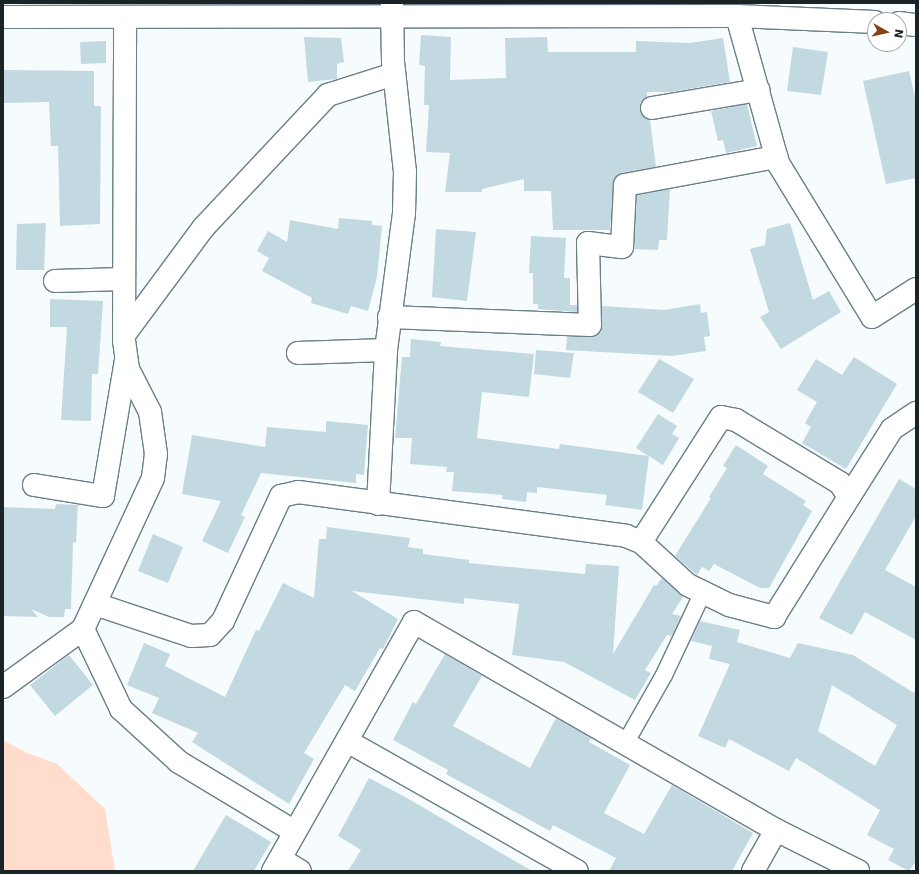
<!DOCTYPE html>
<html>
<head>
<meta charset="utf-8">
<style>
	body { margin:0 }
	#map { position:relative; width:919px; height:874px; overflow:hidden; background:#f6fbfd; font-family:"DejaVu Sans",sans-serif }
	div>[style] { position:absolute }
	.green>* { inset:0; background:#ffdccb }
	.building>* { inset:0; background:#c2d9e2 }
	.roads { filter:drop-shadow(1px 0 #6a7f88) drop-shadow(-1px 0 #6a7f88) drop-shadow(0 1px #6a7f88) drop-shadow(0 -1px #6a7f88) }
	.lane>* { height:16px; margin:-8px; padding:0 8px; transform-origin:8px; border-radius:8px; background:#fff }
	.street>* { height:22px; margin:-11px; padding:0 11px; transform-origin:11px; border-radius:11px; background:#fff }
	span { translate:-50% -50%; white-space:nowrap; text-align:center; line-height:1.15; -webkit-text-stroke:3px #fff; paint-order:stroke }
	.frame { position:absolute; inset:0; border:4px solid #1a2326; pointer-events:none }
	.north { position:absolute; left:867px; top:12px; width:40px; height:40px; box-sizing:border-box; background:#fff; border:1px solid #a3a7a8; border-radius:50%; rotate:98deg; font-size:11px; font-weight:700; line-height:16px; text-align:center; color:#1a2326 }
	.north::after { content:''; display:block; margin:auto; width:14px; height:18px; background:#874119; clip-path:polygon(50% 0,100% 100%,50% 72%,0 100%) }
</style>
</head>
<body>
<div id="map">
	<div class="green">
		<div style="clip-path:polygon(3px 740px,25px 752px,57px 764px,105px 809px,115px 871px,3px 871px)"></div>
	</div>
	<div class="building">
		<div style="clip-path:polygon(421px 35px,451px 37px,450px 80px,506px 78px,505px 38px,547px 37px,548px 52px,636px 52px,636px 41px,690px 43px,723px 38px,730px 82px,670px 92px,647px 92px,647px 97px,640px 103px,640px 110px,643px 116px,650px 120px,656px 167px,623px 173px,614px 179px,610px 230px,553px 230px,551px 191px,524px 191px,524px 179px,482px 189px,482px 192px,445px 192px,450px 153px,426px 152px,429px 105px,424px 105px,425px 66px,419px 65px)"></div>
		<div style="clip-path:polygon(304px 37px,341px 38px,344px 62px,337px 64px,337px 79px,308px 82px)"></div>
		<div style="clip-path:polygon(106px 41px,106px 63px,81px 64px,80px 42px)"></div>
		<div style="clip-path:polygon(793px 47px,828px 52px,821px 95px,787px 91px)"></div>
		<div style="clip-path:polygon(3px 70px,94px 71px,94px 106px,101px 106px,100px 224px,60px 226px,58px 146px,51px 146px,49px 102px,3px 103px)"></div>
		<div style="clip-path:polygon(909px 71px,916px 101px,916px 178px,886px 184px,863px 81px)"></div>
		<div style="clip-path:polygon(747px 104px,757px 146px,726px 153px,723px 140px,718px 141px,711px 111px)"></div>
		<div style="clip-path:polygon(670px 189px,667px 240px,659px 240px,658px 250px,634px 249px,637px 195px)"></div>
		<div style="clip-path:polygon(339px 218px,372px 221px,372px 225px,382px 226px,377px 277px,368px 311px,351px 306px,348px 314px,311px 303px,312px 298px,262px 271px,269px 258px,257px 251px,268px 231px,287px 242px,290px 220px,338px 229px)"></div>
		<div style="clip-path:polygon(46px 223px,44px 270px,16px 270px,17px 224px)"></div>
		<div style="clip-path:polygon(790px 223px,813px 300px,829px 291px,841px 312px,781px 349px,760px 317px,769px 312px,750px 249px,765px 245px,767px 229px)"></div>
		<div style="clip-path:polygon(436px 229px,476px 232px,467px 301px,432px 297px)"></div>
		<div style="clip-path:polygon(531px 236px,566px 238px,564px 278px,570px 278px,570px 308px,570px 305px,577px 305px,577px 312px,538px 309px,538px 304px,533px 304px,533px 273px,529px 273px)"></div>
		<div style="clip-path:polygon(50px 299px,103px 301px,98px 374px,92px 374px,91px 421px,61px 420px,67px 327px,50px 327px)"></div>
		<div style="clip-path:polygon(700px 304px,701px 313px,707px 312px,710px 336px,704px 337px,706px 351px,672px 356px,566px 350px,567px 337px,590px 337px,601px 332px,602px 306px,664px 310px)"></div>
		<div style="clip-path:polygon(411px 339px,441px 342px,440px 346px,534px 354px,529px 397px,482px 392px,477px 438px,559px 449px,560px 444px,648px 456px,636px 448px,658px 414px,677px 426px,672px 434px,679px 438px,663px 465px,649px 456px,642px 510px,605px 505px,607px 495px,537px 487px,537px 493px,527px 492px,526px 502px,502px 499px,503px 495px,452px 491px,454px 472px,446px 472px,447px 467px,410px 464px,412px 438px,395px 438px,402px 357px,410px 357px)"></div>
		<div style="clip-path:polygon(536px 350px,574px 353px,570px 378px,534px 374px)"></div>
		<div style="clip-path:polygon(854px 357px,897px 384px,846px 469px,802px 443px,811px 427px,805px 423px,817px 402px,797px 390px,816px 359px,842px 375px)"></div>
		<div style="clip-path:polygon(659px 359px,694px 379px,673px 413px,638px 392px)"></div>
		<div style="clip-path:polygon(326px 421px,368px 425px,364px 475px,356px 474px,356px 483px,261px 473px,241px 515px,245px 517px,228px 553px,202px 541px,221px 501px,182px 494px,192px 435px,265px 447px,267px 427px,326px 432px)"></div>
		<div style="clip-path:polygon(736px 445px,768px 466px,763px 474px,806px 501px,803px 505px,812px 511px,769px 588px,760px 588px,714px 564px,709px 571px,702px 567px,697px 575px,675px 556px,711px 498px,709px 497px,727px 468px,723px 466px)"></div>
		<div style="clip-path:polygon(899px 479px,916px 489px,916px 516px,885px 570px,916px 587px,916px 640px,865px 612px,852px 635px,819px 618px)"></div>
		<div style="clip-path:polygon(56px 504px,78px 505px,76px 543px,73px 542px,71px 609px,65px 609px,64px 617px,49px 617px,31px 609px,38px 617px,3px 616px,3px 507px,55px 509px)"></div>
		<div style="clip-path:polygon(327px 527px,410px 538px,408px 547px,423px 549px,423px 554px,469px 560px,469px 563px,585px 574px,586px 564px,619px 566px,613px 654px,654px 585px,656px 586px,662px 578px,683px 597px,672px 614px,681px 616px,672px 636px,667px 635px,645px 670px,651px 673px,635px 700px,564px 662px,512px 655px,519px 604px,464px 598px,464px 604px,352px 591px,398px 619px,383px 649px,380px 648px,355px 691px,345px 685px,304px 753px,314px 759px,289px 804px,192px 742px,198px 733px,152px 713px,159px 698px,127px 685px,144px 643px,170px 654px,165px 666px,225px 697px,256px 630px,259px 631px,283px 583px,314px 598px,319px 539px,326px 539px)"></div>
		<div style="clip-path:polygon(153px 534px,183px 547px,168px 583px,138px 571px)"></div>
		<div style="clip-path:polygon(evenodd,700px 621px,740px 630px,737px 642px,790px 658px,798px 643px,853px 655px,914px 693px,916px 689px,916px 861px,909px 871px,888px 860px,894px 849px,867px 835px,880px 810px,796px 758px,789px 771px,729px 739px,725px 748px,698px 736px,730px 664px,709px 659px,712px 646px,691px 641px,700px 621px,832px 685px,897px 725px,875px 766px,818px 731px,832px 685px)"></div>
		<div style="clip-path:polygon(445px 654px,482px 676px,453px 726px,530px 768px,556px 718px,591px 738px,589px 742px,630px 765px,604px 813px,644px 834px,672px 785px,753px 833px,732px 871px,609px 871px,616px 858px,553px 825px,550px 831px,446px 774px,448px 770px,393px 740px,413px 702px,416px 704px)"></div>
		<div style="clip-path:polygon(69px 655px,93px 685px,55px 716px,30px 685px)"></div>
		<div style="clip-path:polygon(369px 778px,407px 798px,532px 871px,348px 871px,361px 850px,338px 836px)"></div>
		<div style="clip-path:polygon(226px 815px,271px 842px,254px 871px,193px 871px)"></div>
	</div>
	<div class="roads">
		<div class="lane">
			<div style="left:626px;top:742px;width:77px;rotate:-60.4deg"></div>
			<div style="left:664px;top:675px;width:92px;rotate:-64.8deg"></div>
		</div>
		<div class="street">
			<div style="left:737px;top:16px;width:153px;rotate:74.4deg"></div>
			<div style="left:778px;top:163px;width:180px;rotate:58.6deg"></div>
			<div style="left:872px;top:317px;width:52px;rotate:-32.5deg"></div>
			<div style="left:3px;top:17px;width:734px;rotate:-0.08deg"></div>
			<div style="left:737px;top:16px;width:138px;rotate:2.5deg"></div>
			<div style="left:899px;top:23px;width:17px;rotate:7deg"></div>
			<div style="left:652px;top:108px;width:108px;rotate:-9.6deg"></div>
			<div style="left:55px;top:281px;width:69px;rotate:-1.7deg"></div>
			<div style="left:389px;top:317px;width:201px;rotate:2.3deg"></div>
			<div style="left:590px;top:325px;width:82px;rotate:-91.4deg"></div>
			<div style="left:588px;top:243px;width:34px;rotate:7deg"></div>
			<div style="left:622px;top:247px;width:62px;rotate:-87.2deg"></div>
			<div style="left:625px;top:185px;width:154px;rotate:-10.5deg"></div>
			<div style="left:124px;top:335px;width:134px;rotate:-53.5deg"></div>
			<div style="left:204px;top:227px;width:181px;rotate:-46.8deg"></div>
			<div style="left:328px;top:95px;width:69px;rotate:-17.7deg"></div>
			<div style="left:298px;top:353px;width:88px;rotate:-2deg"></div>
			<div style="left:34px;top:485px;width:70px;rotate:9.1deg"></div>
			<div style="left:103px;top:496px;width:138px;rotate:-80.4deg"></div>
			<div style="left:849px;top:497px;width:80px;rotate:-57.7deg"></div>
			<div style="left:892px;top:429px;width:29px;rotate:-34deg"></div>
			<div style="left:378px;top:504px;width:154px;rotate:-87deg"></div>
			<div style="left:386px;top:350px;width:138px;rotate:-82.5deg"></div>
			<div style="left:404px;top:213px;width:41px;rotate:-88.6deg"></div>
			<div style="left:405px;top:172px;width:111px;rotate:-96.2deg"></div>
			<div style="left:393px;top:62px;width:59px;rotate:-91deg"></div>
			<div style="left:95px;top:604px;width:101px;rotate:18.4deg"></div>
			<div style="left:191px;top:636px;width:19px;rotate:-3deg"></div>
			<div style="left:210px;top:635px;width:19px;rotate:-47deg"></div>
			<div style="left:223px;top:621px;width:138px;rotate:-65.1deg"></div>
			<div style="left:281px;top:496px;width:17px;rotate:-13deg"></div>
			<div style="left:298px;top:492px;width:331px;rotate:7.6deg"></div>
			<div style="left:626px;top:536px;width:16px;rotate:22deg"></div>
			<div style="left:641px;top:542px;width:64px;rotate:42.5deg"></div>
			<div style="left:688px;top:585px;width:46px;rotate:26deg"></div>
			<div style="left:729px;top:605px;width:47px;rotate:14.9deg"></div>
			<div style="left:774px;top:617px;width:142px;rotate:-58deg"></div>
			<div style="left:849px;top:497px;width:17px;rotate:-123deg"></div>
			<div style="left:840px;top:483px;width:122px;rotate:-148.8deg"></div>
			<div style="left:736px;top:420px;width:15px;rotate:-169deg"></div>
			<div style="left:721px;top:417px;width:148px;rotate:122.6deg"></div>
			<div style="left:83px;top:629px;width:89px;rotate:64.6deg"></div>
			<div style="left:121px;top:709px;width:79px;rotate:42.4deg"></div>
			<div style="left:179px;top:762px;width:135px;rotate:31.1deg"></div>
			<div style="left:3px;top:687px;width:99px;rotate:-35.9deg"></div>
			<div style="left:83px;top:629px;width:166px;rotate:-65.1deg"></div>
			<div style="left:153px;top:478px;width:24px;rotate:-83deg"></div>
			<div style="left:156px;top:454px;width:42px;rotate:-98.1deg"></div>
			<div style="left:150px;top:412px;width:48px;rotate:-117.1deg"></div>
			<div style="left:128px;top:369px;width:29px;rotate:-98deg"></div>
			<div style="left:124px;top:340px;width:323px;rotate:-89.8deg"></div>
			<div style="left:347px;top:741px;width:264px;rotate:29.5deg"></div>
			<div style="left:280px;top:859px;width:23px;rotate:31deg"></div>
			<div style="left:273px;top:871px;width:286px;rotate:-60.5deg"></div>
			<div style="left:414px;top:622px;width:418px;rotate:29.9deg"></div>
			<div style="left:776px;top:830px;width:92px;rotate:26.6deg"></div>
			<div style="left:753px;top:871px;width:47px;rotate:-60.7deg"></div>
		</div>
	</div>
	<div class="frame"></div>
	<div class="north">N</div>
</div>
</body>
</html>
